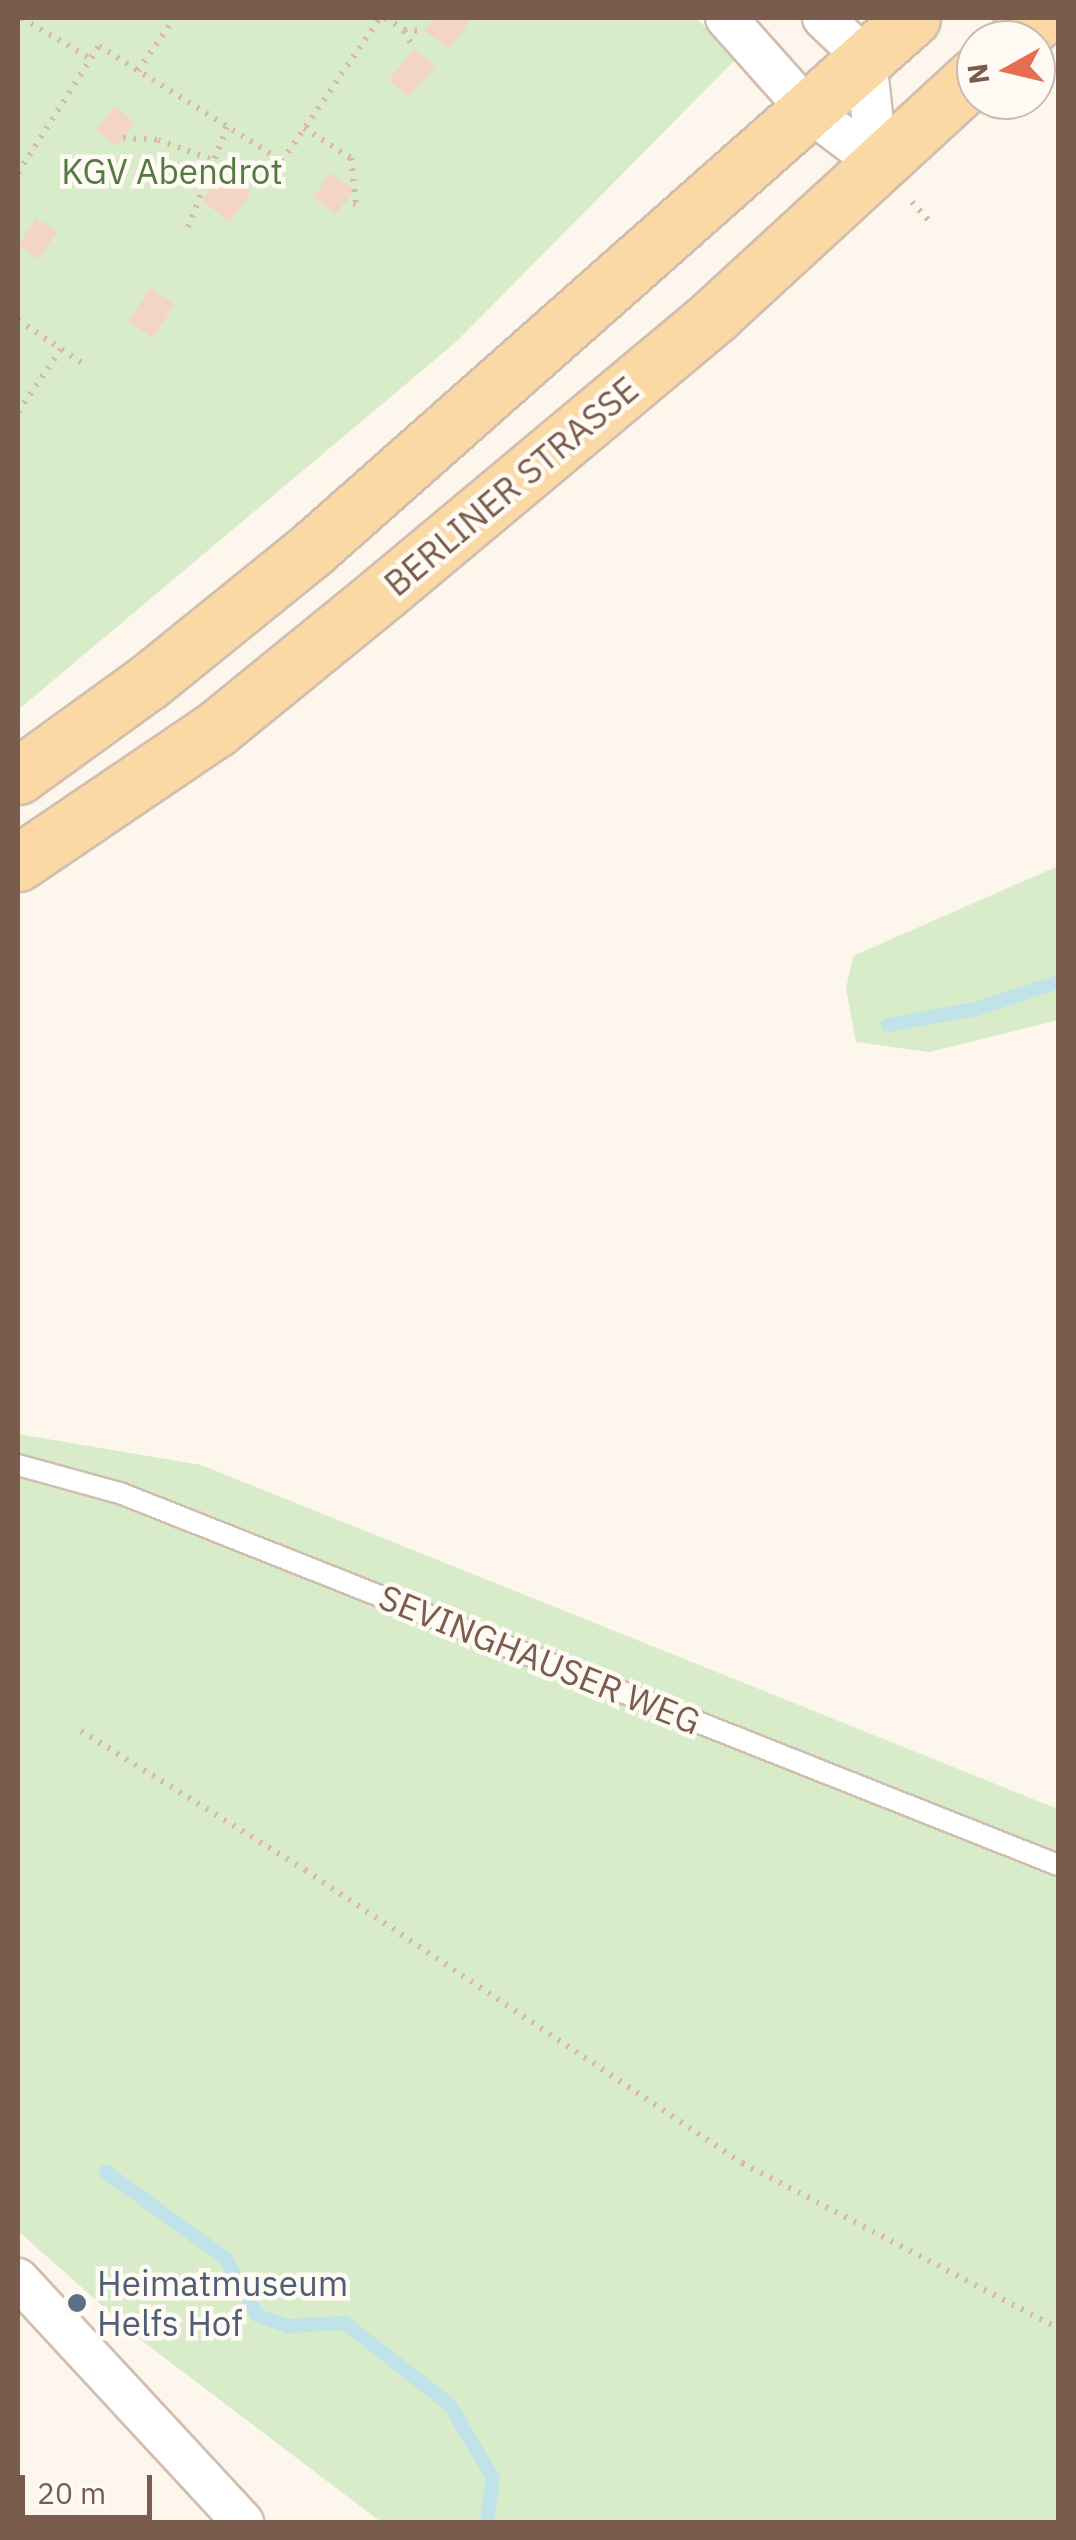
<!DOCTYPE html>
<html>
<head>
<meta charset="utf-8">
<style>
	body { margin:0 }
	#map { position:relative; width:1076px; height:2540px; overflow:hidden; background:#fdf6ec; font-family:"IBM Plex Sans",sans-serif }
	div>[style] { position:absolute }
	.green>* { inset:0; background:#d8ecc9 }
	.stream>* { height:14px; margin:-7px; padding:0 7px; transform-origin:7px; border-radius:7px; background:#bfe3e8 }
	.building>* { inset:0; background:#f3d5c3 }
	.path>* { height:6px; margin-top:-3px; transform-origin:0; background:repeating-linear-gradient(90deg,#d9b8a5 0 2.5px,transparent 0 10.5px) }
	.roads { filter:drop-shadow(2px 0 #d1beb0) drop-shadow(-2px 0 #d1beb0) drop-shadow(0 2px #d1beb0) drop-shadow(0 -2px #d1beb0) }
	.service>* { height:20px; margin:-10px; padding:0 10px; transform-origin:10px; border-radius:10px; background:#fff }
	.minor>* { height:40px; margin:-20px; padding:0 20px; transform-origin:20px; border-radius:20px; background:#fff }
	.primary>* { height:55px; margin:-27.5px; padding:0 27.5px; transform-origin:27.5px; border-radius:27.5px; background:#fbd9a5 }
	.dots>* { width:28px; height:28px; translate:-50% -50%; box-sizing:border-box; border:5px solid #fffaf3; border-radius:50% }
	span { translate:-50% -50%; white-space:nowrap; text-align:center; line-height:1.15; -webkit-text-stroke:9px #fffaf3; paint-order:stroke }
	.park-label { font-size:35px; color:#537a41 }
	.street-label { font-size:35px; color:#7a5c4d }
	.service-label { font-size:35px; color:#4e5e75 }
	.left { translate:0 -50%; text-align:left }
	.frame { position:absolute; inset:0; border:20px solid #7a5c4d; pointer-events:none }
	.north { position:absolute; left:956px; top:20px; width:100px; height:100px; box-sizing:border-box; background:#fffaf3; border:2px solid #cabbb1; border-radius:50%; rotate:262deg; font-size:28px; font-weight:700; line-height:40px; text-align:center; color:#7a5c4d }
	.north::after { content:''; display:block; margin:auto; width:35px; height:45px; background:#e76f51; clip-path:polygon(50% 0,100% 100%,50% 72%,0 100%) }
	.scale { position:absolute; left:20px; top:2475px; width:132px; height:45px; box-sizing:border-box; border:5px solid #7a5c4d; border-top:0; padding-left:12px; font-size:30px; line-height:35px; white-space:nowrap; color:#7a5c4d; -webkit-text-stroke:8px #fffaf3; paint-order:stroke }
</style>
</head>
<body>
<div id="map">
	<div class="green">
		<div style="clip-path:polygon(18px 18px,697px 18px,734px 61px,456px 342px,18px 710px)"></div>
		<div style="clip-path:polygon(1058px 866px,1058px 1020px,929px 1052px,856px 1042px,846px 989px,853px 956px)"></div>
		<div style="clip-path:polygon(18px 1434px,201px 1465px,1058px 1809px,1058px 2522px,381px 2522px,141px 2340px,18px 2231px)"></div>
	</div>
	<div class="stream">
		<div style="left:888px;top:1025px;width:89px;rotate:-10.3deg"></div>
		<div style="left:976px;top:1009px;width:86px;rotate:-18.2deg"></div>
		<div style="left:106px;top:2172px;width:147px;rotate:35.9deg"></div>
		<div style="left:225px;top:2258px;width:65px;rotate:60.7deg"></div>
		<div style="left:257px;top:2315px;width:33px;rotate:20deg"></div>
		<div style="left:288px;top:2326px;width:57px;rotate:-3deg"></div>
		<div style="left:345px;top:2323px;width:133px;rotate:38deg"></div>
		<div style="left:450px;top:2405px;width:85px;rotate:59.5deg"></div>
		<div style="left:493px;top:2478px;width:44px;rotate:97.8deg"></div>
	</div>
	<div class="building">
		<div style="clip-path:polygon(433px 18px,467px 18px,470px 20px,450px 49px,424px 31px)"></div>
		<div style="clip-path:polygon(414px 49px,435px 66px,409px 97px,389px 80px)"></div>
		<div style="clip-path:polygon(114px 106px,135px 122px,117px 146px,96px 131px)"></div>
		<div style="clip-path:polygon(223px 172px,251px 192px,230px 222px,202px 201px)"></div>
		<div style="clip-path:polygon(330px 173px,354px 189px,336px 214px,313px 198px)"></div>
		<div style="clip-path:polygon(36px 218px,57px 232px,39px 259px,18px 246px)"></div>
		<div style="clip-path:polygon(150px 288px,175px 304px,153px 338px,128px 322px)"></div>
	</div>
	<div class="path">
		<div style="left:22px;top:18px;width:80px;rotate:30.7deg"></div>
		<div style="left:385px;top:18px;width:22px;rotate:32deg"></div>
		<div style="left:404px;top:30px;width:20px;rotate:3deg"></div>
		<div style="left:404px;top:31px;width:21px;rotate:61deg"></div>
		<div style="left:138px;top:71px;width:64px;rotate:-55.8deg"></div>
		<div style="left:304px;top:128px;width:56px;rotate:32.6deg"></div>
		<div style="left:351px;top:158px;width:46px;rotate:83.8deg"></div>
		<div style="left:356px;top:204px;width:11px;rotate:-158deg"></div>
		<div style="left:123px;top:138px;width:35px;rotate:3deg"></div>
		<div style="left:158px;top:140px;width:55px;rotate:20.1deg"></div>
		<div style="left:18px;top:173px;width:151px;rotate:-57.5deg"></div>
		<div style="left:99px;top:46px;width:216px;rotate:32.1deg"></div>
		<div style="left:282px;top:161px;width:173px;rotate:-55.6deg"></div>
		<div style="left:912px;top:202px;width:28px;rotate:48deg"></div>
		<div style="left:188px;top:227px;width:107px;rotate:-68.7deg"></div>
		<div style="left:18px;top:320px;width:81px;rotate:33.9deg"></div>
		<div style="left:18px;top:412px;width:76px;rotate:-55.7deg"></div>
		<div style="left:81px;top:1731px;width:264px;rotate:31.8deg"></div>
		<div style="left:305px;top:1870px;width:526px;rotate:33.84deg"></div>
		<div style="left:742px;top:2163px;width:356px;rotate:27.6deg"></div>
	</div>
	<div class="roads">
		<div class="service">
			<div style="left:18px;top:1465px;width:106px;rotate:15.4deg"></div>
			<div style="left:120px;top:1493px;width:1009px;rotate:21.63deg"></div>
		</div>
		<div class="minor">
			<div style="left:726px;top:18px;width:125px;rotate:48.3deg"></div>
			<div style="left:809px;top:111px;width:85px;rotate:36.9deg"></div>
			<div style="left:823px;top:18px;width:59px;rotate:43.6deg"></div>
			<div style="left:866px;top:59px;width:104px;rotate:83.9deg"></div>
			<div style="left:18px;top:2279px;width:331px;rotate:47.2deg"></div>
		</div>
		<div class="primary">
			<div style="left:1015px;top:40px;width:33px;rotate:-41deg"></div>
			<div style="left:18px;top:776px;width:160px;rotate:-35.9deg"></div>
			<div style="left:148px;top:682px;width:208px;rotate:-39deg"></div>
			<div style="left:310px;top:551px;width:804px;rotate:-41.52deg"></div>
			<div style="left:18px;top:863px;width:239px;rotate:-34.1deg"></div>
			<div style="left:216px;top:729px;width:217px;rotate:-39.2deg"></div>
			<div style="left:384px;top:592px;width:432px;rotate:-39.9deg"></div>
			<div style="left:715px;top:315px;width:355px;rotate:-42.6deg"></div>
		</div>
	</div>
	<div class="dots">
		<div style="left:77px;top:2303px;background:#5c6f8a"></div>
	</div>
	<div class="park-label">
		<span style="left:172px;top:171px">KGV Abendrot</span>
	</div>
	<div class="street-label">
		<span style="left:511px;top:486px;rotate:-40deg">BERLINER STRASSE</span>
		<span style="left:540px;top:1659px;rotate:22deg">SEVINGHAUSER WEG</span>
	</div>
	<div class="service-label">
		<span class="left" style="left:97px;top:2303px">Heimatmuseum<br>Helfs Hof</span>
	</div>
	<div class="frame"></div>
	<div class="north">N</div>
	<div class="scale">20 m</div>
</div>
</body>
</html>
